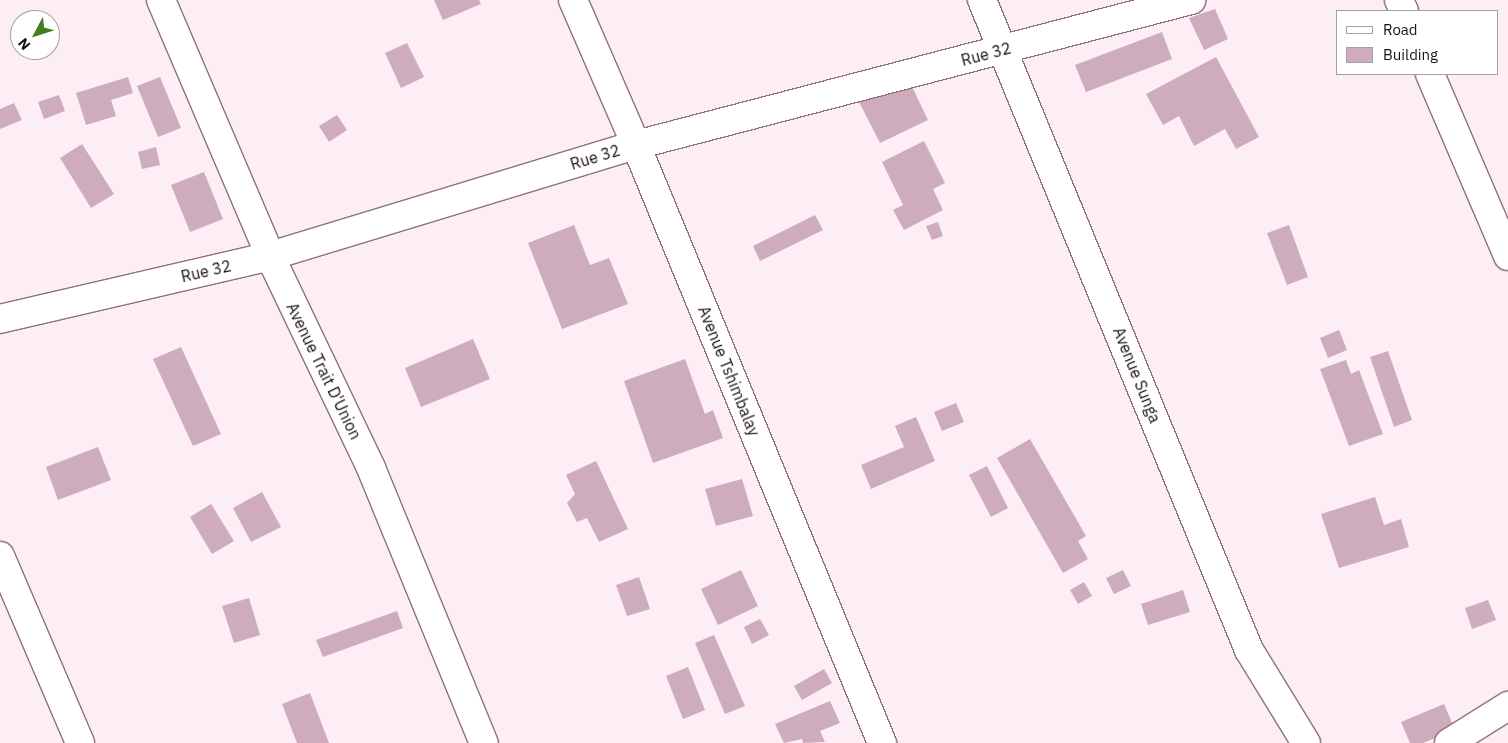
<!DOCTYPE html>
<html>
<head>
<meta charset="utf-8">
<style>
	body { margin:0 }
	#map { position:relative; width:1508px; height:743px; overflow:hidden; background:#fceef4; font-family:"IBM Plex Sans",sans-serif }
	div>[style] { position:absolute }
	.building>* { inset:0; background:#ceacbd }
	.roads { filter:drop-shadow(1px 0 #8e707f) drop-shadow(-1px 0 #8e707f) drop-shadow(0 1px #8e707f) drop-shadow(0 -1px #8e707f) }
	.minor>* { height:28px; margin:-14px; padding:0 14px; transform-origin:14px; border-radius:14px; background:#fff }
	span { translate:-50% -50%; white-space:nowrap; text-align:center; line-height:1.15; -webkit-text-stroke:4px #fff; paint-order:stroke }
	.street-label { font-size:16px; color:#1b0f15 }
	.legend { position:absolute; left:1336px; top:10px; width:162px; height:65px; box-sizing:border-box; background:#fff; border:1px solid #a49fa1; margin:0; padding:6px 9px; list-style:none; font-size:15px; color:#1b0f15 }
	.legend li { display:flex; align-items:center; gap:10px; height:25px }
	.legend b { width:25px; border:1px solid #a49fa1 }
	.north { position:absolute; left:10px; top:10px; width:50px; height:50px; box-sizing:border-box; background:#fff; border:1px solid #a49fa1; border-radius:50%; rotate:230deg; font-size:14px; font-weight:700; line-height:20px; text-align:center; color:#1b0f15 }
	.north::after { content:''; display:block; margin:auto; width:18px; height:22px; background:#41801f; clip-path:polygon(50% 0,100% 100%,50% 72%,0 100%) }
</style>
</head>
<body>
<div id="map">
	<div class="building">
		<div style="clip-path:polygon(434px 0,479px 0,481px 4px,443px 20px)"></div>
		<div style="clip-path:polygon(1215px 9px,1228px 39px,1204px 50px,1189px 18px)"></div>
		<div style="clip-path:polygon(1162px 32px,1172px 59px,1086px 92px,1075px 65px)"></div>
		<div style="clip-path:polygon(407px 43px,424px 77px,401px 88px,385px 53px)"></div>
		<div style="clip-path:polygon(1216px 57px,1259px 137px,1236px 149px,1225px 129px,1194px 146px,1179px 116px,1163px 125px,1146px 94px)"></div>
		<div style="clip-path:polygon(906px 74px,928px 120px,880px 143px,857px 98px)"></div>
		<div style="clip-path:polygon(128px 77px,133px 93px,111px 100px,116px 116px,86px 125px,76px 93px)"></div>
		<div style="clip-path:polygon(160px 77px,181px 128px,158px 137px,137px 86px)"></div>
		<div style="clip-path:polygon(59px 95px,65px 111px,44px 119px,38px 102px)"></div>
		<div style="clip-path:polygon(14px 103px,22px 120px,0 129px,0 109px)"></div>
		<div style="clip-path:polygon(337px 115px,347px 130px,329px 142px,319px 126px)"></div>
		<div style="clip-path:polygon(924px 141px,945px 183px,933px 189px,943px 210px,904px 230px,893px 210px,903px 205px,882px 162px)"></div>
		<div style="clip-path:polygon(82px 144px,114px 194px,91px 208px,60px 158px)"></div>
		<div style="clip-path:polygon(156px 147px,160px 165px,142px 169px,138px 152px)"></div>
		<div style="clip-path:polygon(204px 172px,223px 219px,190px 232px,171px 185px)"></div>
		<div style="clip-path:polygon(815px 215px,823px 230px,760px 261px,753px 246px)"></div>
		<div style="clip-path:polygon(938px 222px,943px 236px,932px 240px,926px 226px)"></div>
		<div style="clip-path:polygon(574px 225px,590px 265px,609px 258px,628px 304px,562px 329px,528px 243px)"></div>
		<div style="clip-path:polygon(1289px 225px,1308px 277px,1287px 285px,1267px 233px)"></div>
		<div style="clip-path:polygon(1339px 330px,1347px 350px,1328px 358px,1320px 338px)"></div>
		<div style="clip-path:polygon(473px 339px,490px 379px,421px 407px,405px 368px)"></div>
		<div style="clip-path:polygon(181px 347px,221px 434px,193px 446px,153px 359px)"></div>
		<div style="clip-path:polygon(1388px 351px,1412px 420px,1394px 427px,1370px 357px)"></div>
		<div style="clip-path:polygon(685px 359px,705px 414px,713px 410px,723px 438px,653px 463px,624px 381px)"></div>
		<div style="clip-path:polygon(1346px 360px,1351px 374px,1359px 370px,1383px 434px,1349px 446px,1320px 369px)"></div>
		<div style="clip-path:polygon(956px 403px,964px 422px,942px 431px,934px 412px)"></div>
		<div style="clip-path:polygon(916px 417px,935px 461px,871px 489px,861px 465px,904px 447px,895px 426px)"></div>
		<div style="clip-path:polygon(1030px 439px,1086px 536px,1078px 541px,1088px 559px,1063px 573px,997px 458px)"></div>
		<div style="clip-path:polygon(98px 447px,111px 480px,58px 500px,46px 467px)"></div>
		<div style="clip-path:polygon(596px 461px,628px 529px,599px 542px,587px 518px,577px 522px,567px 503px,575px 494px,566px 475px)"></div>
		<div style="clip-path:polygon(987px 466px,1008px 508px,991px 517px,969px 475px)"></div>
		<div style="clip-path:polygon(742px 479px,753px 516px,716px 526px,705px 489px)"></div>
		<div style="clip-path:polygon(262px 492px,281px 527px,251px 542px,233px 508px)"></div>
		<div style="clip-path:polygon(1375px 497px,1384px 525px,1401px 519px,1409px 547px,1339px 568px,1321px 514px)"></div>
		<div style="clip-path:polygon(211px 504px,234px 541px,212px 554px,190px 517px)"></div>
		<div style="clip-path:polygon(741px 570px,758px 606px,718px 625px,701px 589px)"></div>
		<div style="clip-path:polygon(1123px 570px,1131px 586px,1114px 594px,1106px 578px)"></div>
		<div style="clip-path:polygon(639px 577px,650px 609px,627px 616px,616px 585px)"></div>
		<div style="clip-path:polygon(1084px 582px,1092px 596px,1078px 604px,1070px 590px)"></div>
		<div style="clip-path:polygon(1183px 590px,1190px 612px,1148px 625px,1141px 604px)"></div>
		<div style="clip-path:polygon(249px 598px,260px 635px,234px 643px,222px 606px)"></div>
		<div style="clip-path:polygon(1488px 600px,1496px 620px,1472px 629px,1465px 608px)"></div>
		<div style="clip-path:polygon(397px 611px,403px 628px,323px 657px,316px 640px)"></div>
		<div style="clip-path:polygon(760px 619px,769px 635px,752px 644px,744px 627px)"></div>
		<div style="clip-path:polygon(714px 635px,745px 706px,725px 714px,695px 643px)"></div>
		<div style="clip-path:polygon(688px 667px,705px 710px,683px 719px,666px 676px)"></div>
		<div style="clip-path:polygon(824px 669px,832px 683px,802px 700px,794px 686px)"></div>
		<div style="clip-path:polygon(310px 693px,329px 743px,297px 743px,282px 704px)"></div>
		<div style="clip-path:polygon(830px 701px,840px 723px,820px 731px,825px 742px,803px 743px,802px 739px,784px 743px,775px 724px)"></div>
		<div style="clip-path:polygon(1444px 704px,1455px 730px,1423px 743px,1410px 743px,1401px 722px)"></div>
	</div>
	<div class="roads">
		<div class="minor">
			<div style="left:161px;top:0;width:278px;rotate:66.9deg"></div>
			<div style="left:270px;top:256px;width:235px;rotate:64.5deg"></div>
			<div style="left:371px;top:468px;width:297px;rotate:67.7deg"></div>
			<div style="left:573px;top:0;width:158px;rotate:66.5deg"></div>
			<div style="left:636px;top:145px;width:647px;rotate:67.64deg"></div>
			<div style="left:982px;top:0;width:703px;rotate:67.67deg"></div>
			<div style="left:1249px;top:650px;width:109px;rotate:58.5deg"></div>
			<div style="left:1399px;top:0;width:12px;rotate:66deg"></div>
			<div style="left:1430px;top:74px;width:198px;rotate:66.8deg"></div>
			<div style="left:0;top:319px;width:277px;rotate:-13.1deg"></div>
			<div style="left:270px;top:256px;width:382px;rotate:-16.9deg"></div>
			<div style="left:636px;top:145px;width:574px;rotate:-14.64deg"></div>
			<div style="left:0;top:556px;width:203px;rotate:66.8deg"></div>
			<div style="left:1449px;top:743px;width:70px;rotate:-32.1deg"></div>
		</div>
	</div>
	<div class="street-label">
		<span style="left:986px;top:54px;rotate:-15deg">Rue 32</span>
		<span style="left:595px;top:157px;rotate:-17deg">Rue 32</span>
		<span style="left:206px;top:271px;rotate:-13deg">Rue 32</span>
		<span style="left:324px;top:371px;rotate:64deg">Avenue Trait D'Union</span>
		<span style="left:729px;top:371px;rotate:68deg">Avenue Tshimbalay</span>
		<span style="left:1137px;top:375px;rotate:68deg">Avenue Sunga</span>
	</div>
	<ul class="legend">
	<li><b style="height:6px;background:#fff"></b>Road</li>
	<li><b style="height:14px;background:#ceacbd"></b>Building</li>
	</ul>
	<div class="north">N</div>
</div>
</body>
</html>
